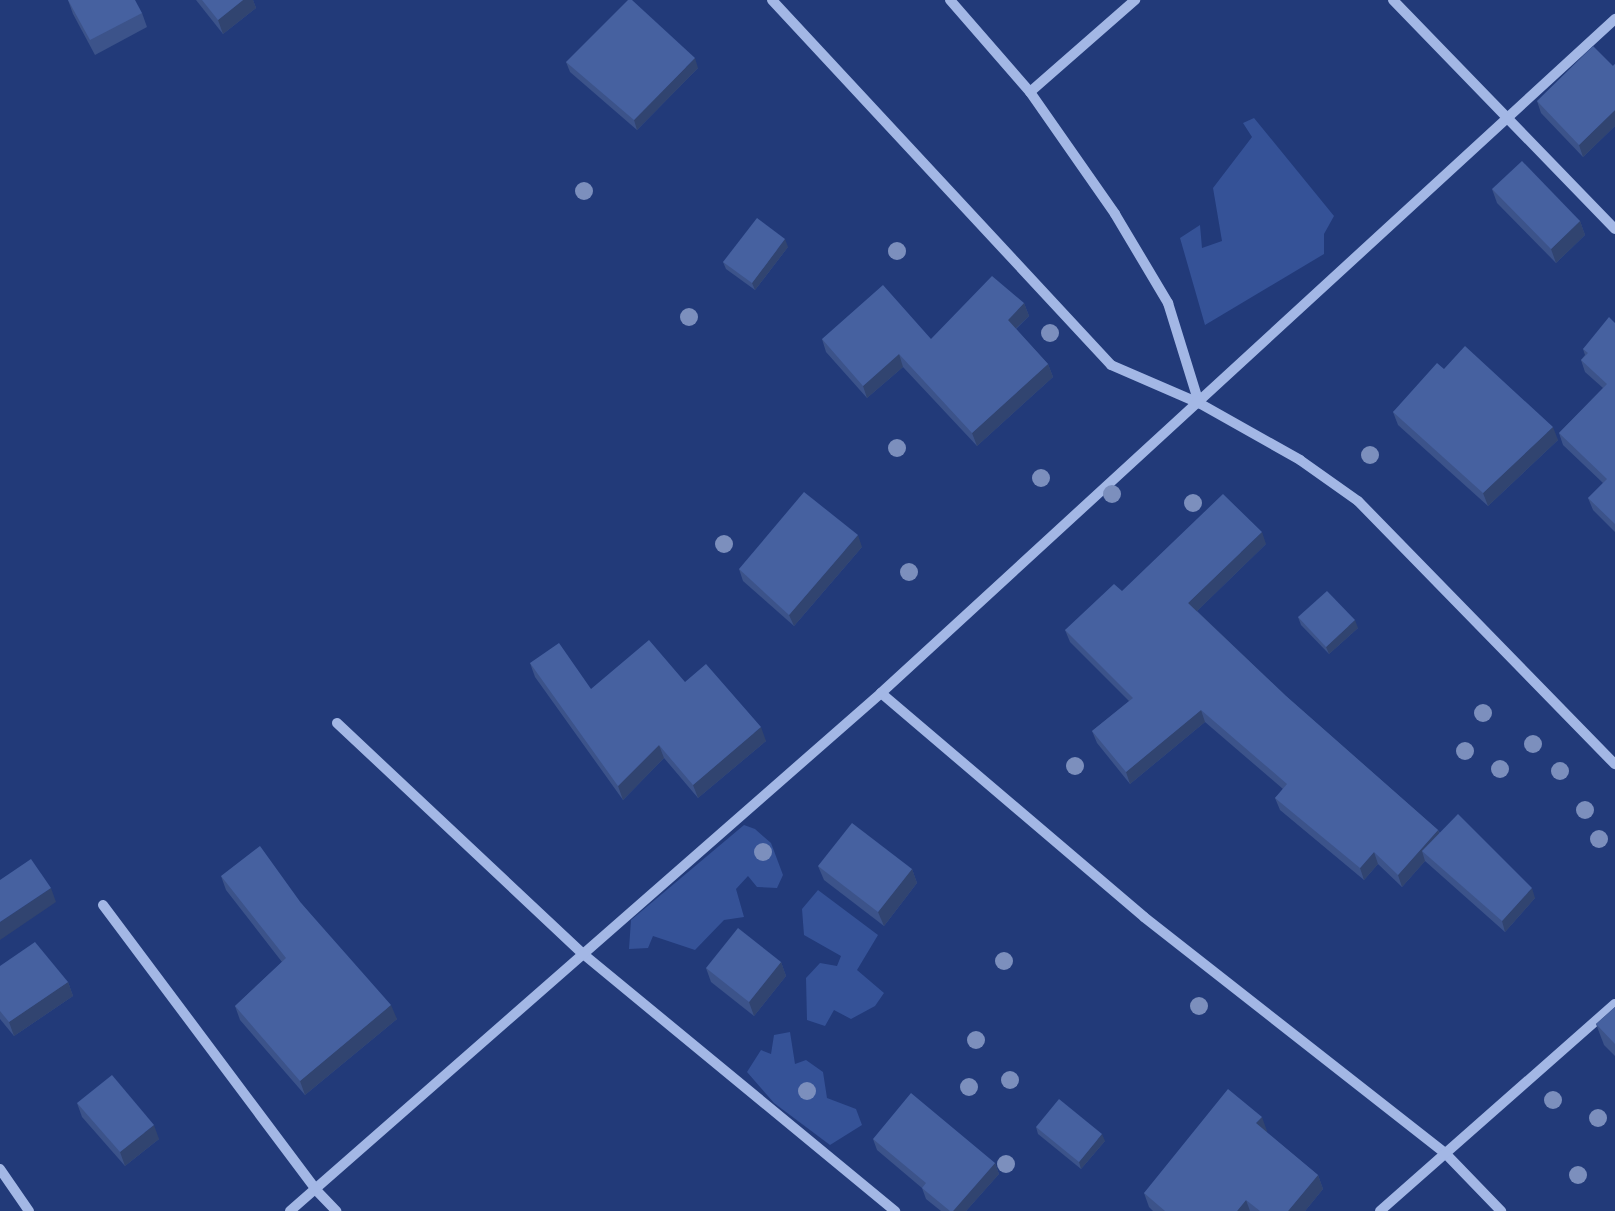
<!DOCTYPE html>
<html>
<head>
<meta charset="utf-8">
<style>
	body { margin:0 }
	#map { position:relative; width:1615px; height:1211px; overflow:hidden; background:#223a79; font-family:"Sofia Sans Condensed",sans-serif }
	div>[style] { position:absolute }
	.green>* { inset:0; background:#355297 }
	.minor>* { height:10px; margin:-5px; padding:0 5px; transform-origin:5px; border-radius:5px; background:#a3b7e5 }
	.trees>* { width:18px; height:18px; margin:-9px; border-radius:50%; background:#7c8fbd }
	.wall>* { inset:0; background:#3c538a }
	.shaded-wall>* { inset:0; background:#314470 }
	.building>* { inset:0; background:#4661a0 }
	span { translate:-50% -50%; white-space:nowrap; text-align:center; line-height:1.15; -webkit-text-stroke:6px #223a79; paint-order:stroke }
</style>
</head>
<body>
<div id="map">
	<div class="green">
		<div style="clip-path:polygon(1254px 118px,1334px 216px,1324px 234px,1324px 254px,1205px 325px,1180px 238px,1200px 225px,1202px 248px,1222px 241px,1213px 188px,1252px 137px,1243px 123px)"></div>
		<div style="clip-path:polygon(744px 825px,755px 829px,771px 843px,783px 875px,777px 888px,757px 887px,748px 876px,736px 889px,744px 917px,724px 920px,695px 950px,653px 936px,648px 948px,629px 949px,631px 920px)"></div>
		<div style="clip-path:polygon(818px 890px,878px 935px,857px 970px,884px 993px,875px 1006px,851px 1019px,834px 1010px,825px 1026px,807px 1020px,806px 978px,820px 963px,837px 966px,841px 956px,804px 935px,802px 909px)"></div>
		<div style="clip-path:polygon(790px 1032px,795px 1064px,806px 1060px,823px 1072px,827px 1098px,856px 1109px,862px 1125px,830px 1145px,774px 1103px,747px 1072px,761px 1050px,771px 1054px,774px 1035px)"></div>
	</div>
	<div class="minor">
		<div style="left:772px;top:0;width:498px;rotate:47.1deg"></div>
		<div style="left:1111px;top:365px;width:96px;rotate:23.4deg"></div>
		<div style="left:1199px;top:403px;width:116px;rotate:29.4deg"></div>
		<div style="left:1300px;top:460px;width:71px;rotate:35.3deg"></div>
		<div style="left:1358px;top:501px;width:368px;rotate:45.7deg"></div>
		<div style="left:950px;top:0;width:122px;rotate:49deg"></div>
		<div style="left:1030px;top:92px;width:149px;rotate:55.1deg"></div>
		<div style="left:1115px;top:214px;width:104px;rotate:59.2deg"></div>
		<div style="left:1168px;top:303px;width:105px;rotate:72.8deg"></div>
		<div style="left:1393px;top:0;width:319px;rotate:45.9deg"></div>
		<div style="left:1030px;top:92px;width:140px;rotate:-41.2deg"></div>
		<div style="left:881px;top:693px;width:345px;rotate:40.4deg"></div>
		<div style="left:1144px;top:917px;width:382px;rotate:38.1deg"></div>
		<div style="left:1445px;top:1153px;width:81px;rotate:46deg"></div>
		<div style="left:337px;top:723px;width:336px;rotate:43.2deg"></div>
		<div style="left:582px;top:953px;width:406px;rotate:39.5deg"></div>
		<div style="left:103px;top:905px;width:357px;rotate:53.2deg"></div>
		<div style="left:317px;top:1191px;width:28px;rotate:46deg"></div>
		<div style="left:0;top:1169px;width:51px;rotate:55.4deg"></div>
		<div style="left:290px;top:1211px;width:786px;rotate:-41.23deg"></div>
		<div style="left:881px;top:693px;width:997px;rotate:-42.56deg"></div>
		<div style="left:1380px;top:1211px;width:313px;rotate:-41.4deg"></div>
	</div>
	<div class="trees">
		<div style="left:584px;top:191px"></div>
		<div style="left:897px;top:251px"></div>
		<div style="left:689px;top:317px"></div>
		<div style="left:1050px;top:333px"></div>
		<div style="left:897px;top:448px"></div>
		<div style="left:1370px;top:455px"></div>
		<div style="left:1041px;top:478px"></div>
		<div style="left:1112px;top:494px"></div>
		<div style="left:1193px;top:503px"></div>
		<div style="left:724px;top:544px"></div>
		<div style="left:909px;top:572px"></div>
		<div style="left:1483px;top:713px"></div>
		<div style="left:1533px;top:744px"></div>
		<div style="left:1465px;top:751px"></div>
		<div style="left:1075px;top:766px"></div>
		<div style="left:1500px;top:769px"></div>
		<div style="left:1560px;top:771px"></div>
		<div style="left:1585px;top:810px"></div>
		<div style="left:1599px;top:839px"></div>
		<div style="left:763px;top:852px"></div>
		<div style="left:1004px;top:961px"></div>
		<div style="left:1199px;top:1006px"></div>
		<div style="left:976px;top:1040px"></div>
		<div style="left:1010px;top:1080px"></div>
		<div style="left:969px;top:1087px"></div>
		<div style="left:807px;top:1091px"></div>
		<div style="left:1553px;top:1100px"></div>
		<div style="left:1598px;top:1118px"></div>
		<div style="left:1006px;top:1164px"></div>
		<div style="left:1578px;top:1175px"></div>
	</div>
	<div class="wall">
		<div style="clip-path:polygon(68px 0,142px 13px,147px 27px,95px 55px,73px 14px)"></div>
		<div style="clip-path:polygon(196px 0,253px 0,256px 8px,223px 34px)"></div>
		<div style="clip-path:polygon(566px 62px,698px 68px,637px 130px,570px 72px)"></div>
		<div style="clip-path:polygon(1615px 64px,1615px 126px,1583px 157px,1541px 113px,1537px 101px,1613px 66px)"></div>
		<div style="clip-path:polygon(1492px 189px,1580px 221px,1585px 235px,1556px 263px,1497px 203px)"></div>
		<div style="clip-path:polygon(788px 247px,755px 290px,726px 269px,723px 262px)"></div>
		<div style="clip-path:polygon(1024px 303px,1029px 316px,1016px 329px,1048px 364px,1053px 377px,977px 446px,903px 367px,867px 398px,826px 352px,822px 339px,931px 339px)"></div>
		<div style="clip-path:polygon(1615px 323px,1615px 532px,1593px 510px,1588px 498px,1603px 483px,1563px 445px,1559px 433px,1603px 388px,1585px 372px,1581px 360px,1585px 355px,1583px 349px)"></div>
		<div style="clip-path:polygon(1444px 369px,1558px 440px,1488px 506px,1398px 425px,1393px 412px)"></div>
		<div style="clip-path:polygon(1266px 544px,1197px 611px,1286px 696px,1438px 830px,1440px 833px,1535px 898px,1505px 932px,1425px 861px,1402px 887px,1378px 864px,1364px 880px,1280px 810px,1275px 798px,1283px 789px,1205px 722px,1130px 784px,1097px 743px,1092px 731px,1129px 701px,1070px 642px,1065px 630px,1122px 591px)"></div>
		<div style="clip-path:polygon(862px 547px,794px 626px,743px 581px,739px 569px)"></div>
		<div style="clip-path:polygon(1298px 617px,1358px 628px,1329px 654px,1301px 625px)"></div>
		<div style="clip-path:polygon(530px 663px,591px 689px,685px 682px,766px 741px,698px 798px,664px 758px,623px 800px,535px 677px)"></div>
		<div style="clip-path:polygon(818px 866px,912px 869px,917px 883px,884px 926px,824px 880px)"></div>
		<div style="clip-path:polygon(221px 876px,301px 903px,397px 1019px,305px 1095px,240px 1020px,235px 1006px,282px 962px,226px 890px)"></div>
		<div style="clip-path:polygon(781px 962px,786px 976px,754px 1016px,711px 982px,706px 968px)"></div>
		<div style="clip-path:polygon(0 966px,68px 982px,73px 996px,14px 1036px,0 1019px)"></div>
		<div style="clip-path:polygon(1615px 1007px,1615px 1056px,1604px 1045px,1596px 1024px)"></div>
		<div style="clip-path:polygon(77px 1103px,159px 1139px,125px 1166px,82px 1117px)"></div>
		<div style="clip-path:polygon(1036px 1127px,1105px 1141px,1081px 1169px,1038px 1134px)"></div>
		<div style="clip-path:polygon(1267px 1131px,1266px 1132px,1318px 1175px,1323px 1189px,1305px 1211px,1153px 1211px,1149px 1207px,1144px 1193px)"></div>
		<div style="clip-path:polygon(873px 1139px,995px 1163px,999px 1174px,966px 1211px,941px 1211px,926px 1199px,922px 1188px,877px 1150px)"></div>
	</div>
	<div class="shaded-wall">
		<div style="clip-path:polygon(243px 0,253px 0,256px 8px,223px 34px,218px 20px)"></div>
		<div style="clip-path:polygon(695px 58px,698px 68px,637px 130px,634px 120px)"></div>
		<div style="clip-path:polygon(1615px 110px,1615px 126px,1583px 157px,1579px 145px)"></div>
		<div style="clip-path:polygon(1580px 221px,1585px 235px,1556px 263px,1551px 249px)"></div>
		<div style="clip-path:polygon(785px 239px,788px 247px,755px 290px,752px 283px)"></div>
		<div style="clip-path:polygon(1024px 303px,1029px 316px,1012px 332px,1008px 320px)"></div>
		<div style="clip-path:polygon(899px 354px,903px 367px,867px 398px,863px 386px)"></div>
		<div style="clip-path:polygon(1048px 364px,1053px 377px,977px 446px,972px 433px)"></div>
		<div style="clip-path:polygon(1553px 427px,1558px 440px,1488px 506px,1483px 493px)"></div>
		<div style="clip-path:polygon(1262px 532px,1266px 544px,1193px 615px,1188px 603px)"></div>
		<div style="clip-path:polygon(858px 535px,862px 547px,794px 626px,789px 615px)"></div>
		<div style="clip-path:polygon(1355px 620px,1358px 628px,1329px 654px,1326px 647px)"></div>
		<div style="clip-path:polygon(1201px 710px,1205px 722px,1130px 784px,1126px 772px)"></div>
		<div style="clip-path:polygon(761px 727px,766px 741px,698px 798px,693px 785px)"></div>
		<div style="clip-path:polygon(659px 745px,664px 758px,623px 800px,618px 786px)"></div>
		<div style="clip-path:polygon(1438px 830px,1443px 842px,1422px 851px,1425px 861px,1402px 887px,1398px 875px)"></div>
		<div style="clip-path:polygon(1374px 852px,1378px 864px,1364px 880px,1360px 868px)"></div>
		<div style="clip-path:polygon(912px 869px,917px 883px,884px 926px,878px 912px)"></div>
		<div style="clip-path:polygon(51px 888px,56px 902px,0 940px,0 922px)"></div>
		<div style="clip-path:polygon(1532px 888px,1535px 898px,1505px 932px,1502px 921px)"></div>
		<div style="clip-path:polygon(781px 962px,786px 976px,754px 1016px,749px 1002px)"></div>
		<div style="clip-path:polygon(68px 982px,73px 996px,14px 1036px,9px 1022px)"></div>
		<div style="clip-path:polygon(391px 1005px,397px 1019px,305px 1095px,300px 1081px)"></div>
		<div style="clip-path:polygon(1262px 1117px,1267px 1131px,1261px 1138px,1256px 1123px)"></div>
		<div style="clip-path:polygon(154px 1125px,159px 1139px,125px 1166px,120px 1152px)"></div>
		<div style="clip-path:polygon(1102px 1134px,1105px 1141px,1081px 1169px,1079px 1162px)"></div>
		<div style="clip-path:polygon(995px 1163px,999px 1174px,966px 1211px,953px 1211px)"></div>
		<div style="clip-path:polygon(1318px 1175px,1323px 1189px,1305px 1211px,1288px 1211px)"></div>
		<div style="clip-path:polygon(1246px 1200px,1250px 1211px,1237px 1211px)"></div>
	</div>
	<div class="building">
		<div style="clip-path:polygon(68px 0,135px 0,142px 13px,90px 40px)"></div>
		<div style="clip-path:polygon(202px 0,243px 0,218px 20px)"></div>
		<div style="clip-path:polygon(628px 0,632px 0,695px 58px,634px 120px,566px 62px)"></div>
		<div style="clip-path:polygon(1593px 46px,1613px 66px,1615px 64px,1615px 110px,1579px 145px,1537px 101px)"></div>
		<div style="clip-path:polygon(1522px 161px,1580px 221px,1551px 249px,1492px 189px)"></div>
		<div style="clip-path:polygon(757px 218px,785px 239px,752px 283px,723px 262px)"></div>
		<div style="clip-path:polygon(992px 276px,1024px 303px,1008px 320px,1048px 364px,972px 433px,899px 354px,863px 386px,822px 339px,883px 285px,931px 339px)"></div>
		<div style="clip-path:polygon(1609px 317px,1615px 323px,1615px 524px,1588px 498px,1607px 479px,1559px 433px,1607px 384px,1581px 360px,1588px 353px,1583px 349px)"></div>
		<div style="clip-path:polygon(1465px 346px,1553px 427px,1483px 493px,1393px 412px,1437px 363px,1444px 369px)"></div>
		<div style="clip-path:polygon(804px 492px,858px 535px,789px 615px,739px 569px)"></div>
		<div style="clip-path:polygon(1223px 494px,1262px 532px,1188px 603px,1286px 696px,1438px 830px,1398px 875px,1374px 852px,1360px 868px,1275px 798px,1287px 784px,1201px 710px,1126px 772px,1092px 731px,1133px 698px,1065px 630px,1114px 584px,1122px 591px)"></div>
		<div style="clip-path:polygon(1327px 591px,1355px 620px,1326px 647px,1298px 617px)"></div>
		<div style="clip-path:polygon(649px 640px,685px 682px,706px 664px,761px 727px,693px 785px,659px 745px,618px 786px,530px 663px,559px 643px,591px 689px)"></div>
		<div style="clip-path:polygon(1458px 814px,1532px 888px,1502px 921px,1422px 851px)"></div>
		<div style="clip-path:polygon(852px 823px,912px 869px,878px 912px,818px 866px)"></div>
		<div style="clip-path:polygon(260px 846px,301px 903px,391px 1005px,300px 1081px,235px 1006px,286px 958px,221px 876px)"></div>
		<div style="clip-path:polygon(31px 859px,51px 888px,0 922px,0 880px)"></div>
		<div style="clip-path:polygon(738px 928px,781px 962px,749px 1002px,706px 968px)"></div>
		<div style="clip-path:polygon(35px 942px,68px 982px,9px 1022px,0 1011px,0 966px)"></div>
		<div style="clip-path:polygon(1615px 1007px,1615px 1044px,1596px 1024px)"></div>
		<div style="clip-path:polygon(112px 1075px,154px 1125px,120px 1152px,77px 1103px)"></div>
		<div style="clip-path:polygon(1228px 1089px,1262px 1117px,1256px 1123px,1318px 1175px,1288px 1211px,1260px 1211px,1246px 1200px,1237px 1211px,1165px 1211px,1144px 1193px)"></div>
		<div style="clip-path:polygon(911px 1093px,995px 1163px,953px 1211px,950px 1211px,922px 1188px,926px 1183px,873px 1139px)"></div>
		<div style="clip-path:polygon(1059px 1099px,1102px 1134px,1079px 1162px,1036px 1127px)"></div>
	</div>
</div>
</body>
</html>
